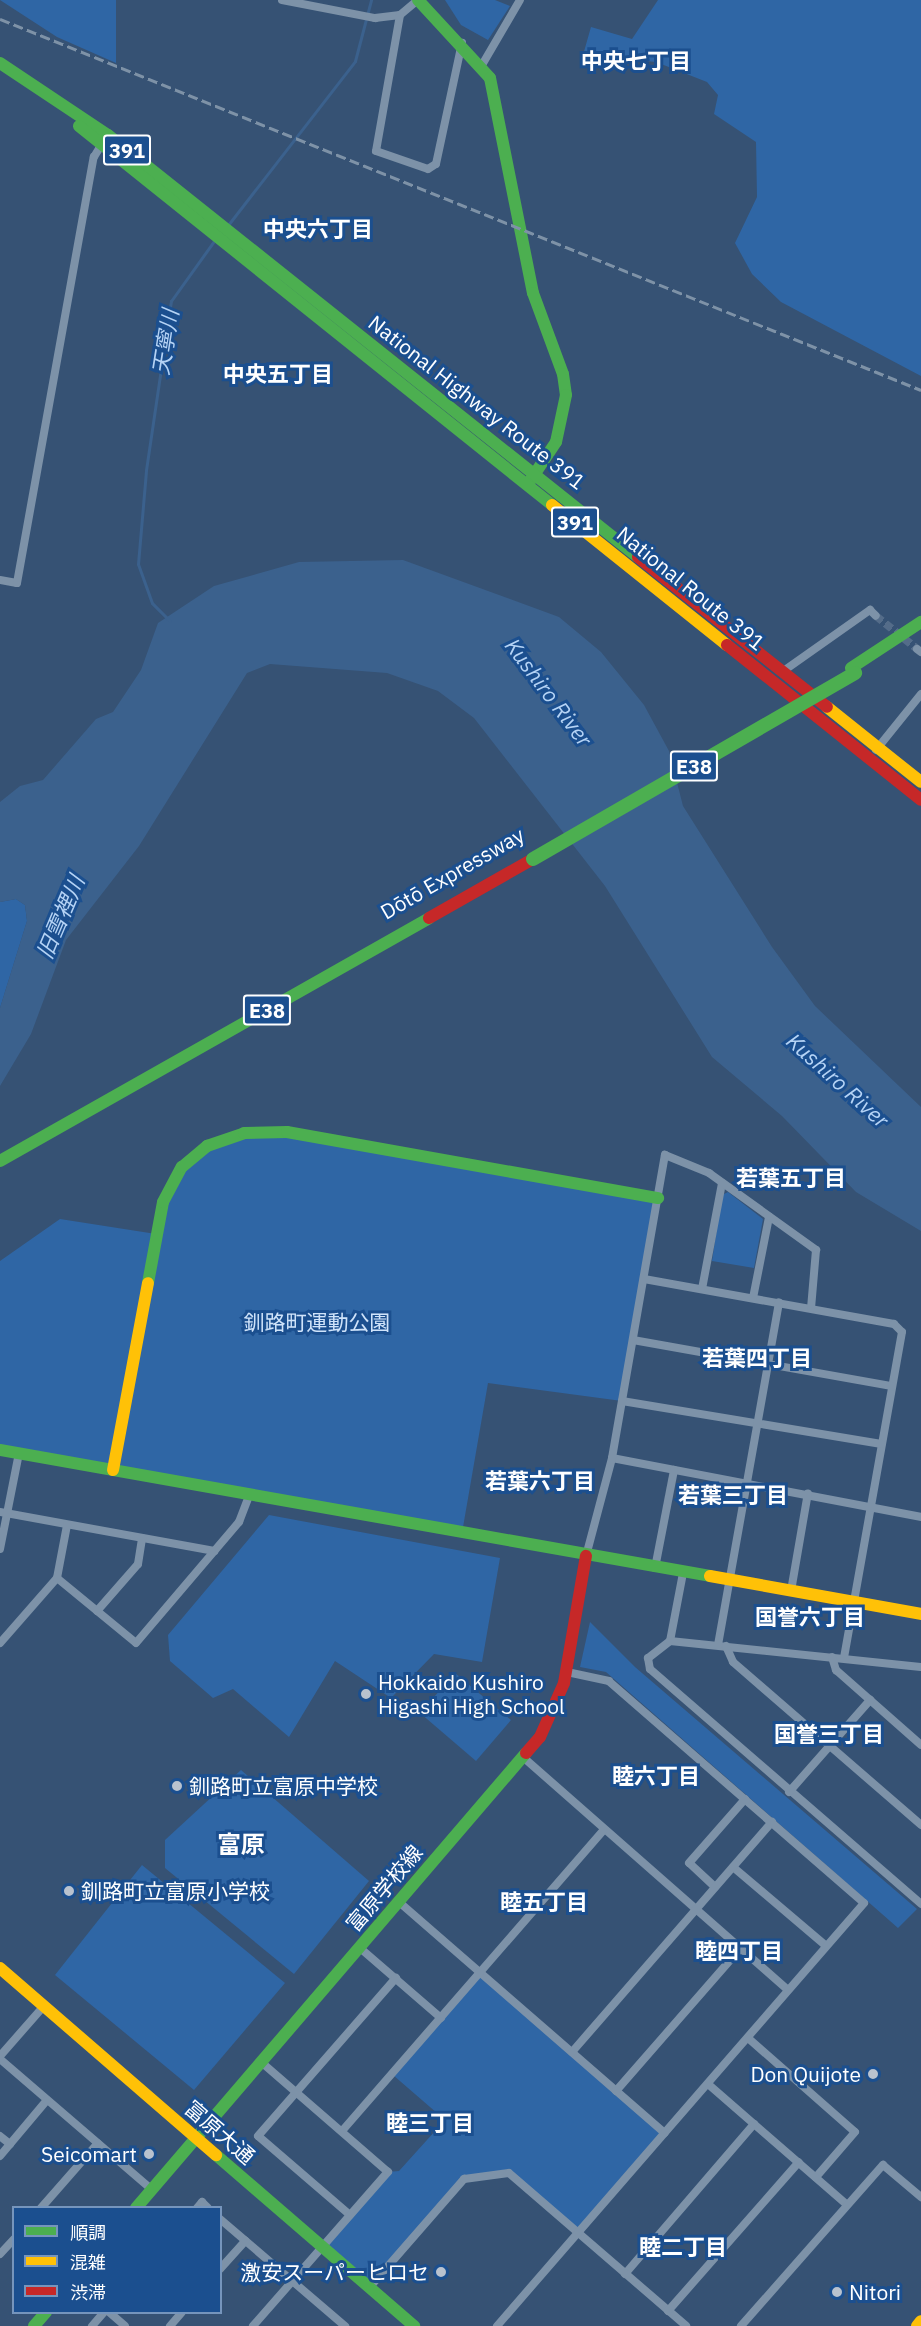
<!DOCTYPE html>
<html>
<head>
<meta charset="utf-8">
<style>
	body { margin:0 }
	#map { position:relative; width:921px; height:2326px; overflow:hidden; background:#365274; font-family:"IBM Plex Sans","Noto Sans JP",sans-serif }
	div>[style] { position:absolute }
	.green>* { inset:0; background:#2f66a5 }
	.water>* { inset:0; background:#3b618d }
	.stream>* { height:3px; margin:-1.5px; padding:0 1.5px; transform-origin:1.5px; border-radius:1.5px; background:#3b618d }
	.street-tunnel>* { height:8px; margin-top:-4px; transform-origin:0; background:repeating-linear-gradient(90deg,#546c89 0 8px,transparent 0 12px) }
	.street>* { height:8px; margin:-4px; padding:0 4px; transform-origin:4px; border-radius:4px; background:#7d92a8 }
	.fast>* { height:12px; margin:-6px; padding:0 6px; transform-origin:6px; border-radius:6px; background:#4caf50 }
	.slow>* { height:12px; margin:-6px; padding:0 6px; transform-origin:6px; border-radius:6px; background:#ffc107 }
	.jam>* { height:12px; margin:-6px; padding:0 6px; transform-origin:6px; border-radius:6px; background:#c62828 }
	.rail>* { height:3px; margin-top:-1.5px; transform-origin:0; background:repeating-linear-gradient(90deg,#7e92a7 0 10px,transparent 0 14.5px) }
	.fast-bridge>* { height:14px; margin:-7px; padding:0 7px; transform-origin:7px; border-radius:7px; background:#4caf50 }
	.dots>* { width:16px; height:16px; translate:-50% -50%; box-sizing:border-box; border:3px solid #1b4f8f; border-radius:50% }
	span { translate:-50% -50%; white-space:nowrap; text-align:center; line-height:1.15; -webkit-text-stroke:6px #1b4f8f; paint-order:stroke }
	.shield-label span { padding:2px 4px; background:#1b4f8f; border:2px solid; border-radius:4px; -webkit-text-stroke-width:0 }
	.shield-label { font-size:20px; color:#fff; font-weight:700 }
	.street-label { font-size:21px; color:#fff }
	.park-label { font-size:21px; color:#cfe3fa }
	.poi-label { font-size:21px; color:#fff }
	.left { translate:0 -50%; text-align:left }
	.right { translate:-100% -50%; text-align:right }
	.neighbourhood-label { font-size:22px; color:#fff; font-weight:700 }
	.water-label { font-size:22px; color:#b5d3f5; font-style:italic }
	.quarter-label { font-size:24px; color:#fff; font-weight:700 }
	.legend { position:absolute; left:12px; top:2206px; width:210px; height:108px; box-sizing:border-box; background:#1b4f8f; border:2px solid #7695bc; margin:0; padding:8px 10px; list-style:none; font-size:18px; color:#fff }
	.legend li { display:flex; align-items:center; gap:12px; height:30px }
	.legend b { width:30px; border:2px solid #7695bc }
</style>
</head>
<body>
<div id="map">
	<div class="green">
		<div style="clip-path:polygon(0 0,116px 0,116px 63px,57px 37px)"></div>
		<div style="clip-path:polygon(445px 0,495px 0,510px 6px,488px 40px,461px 25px)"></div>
		<div style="clip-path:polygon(658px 0,921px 0,921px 376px,781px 302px,752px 274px,735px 243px,757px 197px,756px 142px,714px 114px,718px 95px,707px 82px,656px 62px,583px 55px,591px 27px,632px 39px)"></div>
		<div style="clip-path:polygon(16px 899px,25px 905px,27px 921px,0 1008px,0 902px)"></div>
		<div style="clip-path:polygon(255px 1131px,658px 1198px,622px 1401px,488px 1383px,462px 1533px,0 1450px,0 1261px,60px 1219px,156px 1234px,163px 1202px,195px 1155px)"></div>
		<div style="clip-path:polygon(728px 1192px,763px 1219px,754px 1268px,712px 1261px,722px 1195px)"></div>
		<div style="clip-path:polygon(269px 1515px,500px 1558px,482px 1662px,434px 1654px,391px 1698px,335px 1661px,289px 1737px,233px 1689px,213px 1698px,170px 1661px,168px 1635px)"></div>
		<div style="clip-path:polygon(590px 1622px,635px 1667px,917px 1909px,898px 1928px,606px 1672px,580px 1667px)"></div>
		<div style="clip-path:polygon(455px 1673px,511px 1720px,476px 1761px,420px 1713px)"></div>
		<div style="clip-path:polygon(241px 1770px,369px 1881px,294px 1974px,165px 1868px,165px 1840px)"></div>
		<div style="clip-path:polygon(142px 1865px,285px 1983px,194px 2090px,55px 1975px)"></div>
		<div style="clip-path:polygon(480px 1973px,665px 2133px,578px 2233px,508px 2173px,464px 2179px,369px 2288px,322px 2248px,388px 2172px,399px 2171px,445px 2120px,393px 2075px)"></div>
	</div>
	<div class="water">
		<div style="clip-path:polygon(403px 560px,559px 617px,601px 652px,644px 705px,669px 751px,683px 806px,772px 947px,815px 1006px,921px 1107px,921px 1231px,856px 1192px,782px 1116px,712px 1057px,605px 886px,474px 718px,438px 691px,387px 673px,270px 664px,247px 673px,139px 846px,66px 940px,31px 1034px,0 1086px,0 1008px,27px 921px,25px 905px,16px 899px,0 902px,0 802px,20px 786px,43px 780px,96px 719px,113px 712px,141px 670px,158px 623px,214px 586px,299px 562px)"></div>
	</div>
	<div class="stream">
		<div style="left:228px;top:225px;width:207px;rotate:-52.2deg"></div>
		<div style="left:355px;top:61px;width:63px;rotate:-75.3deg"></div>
		<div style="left:170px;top:621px;width:25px;rotate:-135deg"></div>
		<div style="left:152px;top:603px;width:41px;rotate:-109.7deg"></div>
		<div style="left:138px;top:564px;width:94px;rotate:-85.1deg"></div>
		<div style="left:146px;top:470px;width:171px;rotate:-81.6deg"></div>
		<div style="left:171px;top:301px;width:74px;rotate:-54.4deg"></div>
	</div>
	<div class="street-tunnel">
		<div style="left:876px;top:616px;width:53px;rotate:38.8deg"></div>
	</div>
	<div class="street">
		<div style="left:282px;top:0;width:95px;rotate:11deg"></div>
		<div style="left:375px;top:18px;width:25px;rotate:-7deg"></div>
		<div style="left:400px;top:15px;width:23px;rotate:-40deg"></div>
		<div style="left:400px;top:15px;width:138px;rotate:100deg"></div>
		<div style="left:376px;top:151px;width:55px;rotate:19.1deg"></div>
		<div style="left:428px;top:169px;width:9px;rotate:-32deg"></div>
		<div style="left:436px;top:164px;width:124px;rotate:-77.9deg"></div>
		<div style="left:482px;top:65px;width:75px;rotate:-59.7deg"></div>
		<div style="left:0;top:580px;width:17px;rotate:10deg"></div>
		<div style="left:17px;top:583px;width:433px;rotate:-79.8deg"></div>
		<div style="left:94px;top:157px;width:17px;rotate:-59deg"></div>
		<div style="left:917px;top:649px;width:5px;rotate:37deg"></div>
		<div style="left:782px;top:672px;width:108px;rotate:-35.2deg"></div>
		<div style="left:870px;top:610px;width:8px;rotate:45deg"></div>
		<div style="left:876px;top:750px;width:72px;rotate:-51.2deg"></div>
		<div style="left:644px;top:1279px;width:254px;rotate:10.2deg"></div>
		<div style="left:894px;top:1324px;width:11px;rotate:45deg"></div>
		<div style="left:902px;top:1332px;width:331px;rotate:100.1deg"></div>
		<div style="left:702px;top:1289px;width:108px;rotate:-79.3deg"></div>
		<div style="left:753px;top:1298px;width:83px;rotate:-78.8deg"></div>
		<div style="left:633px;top:1340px;width:263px;rotate:10.1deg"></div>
		<div style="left:622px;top:1401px;width:263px;rotate:9.4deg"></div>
		<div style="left:612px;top:1458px;width:315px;rotate:10.8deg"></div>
		<div style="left:0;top:1512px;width:218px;rotate:10.3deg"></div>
		<div style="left:0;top:1549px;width:98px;rotate:-78.8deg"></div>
		<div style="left:586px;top:1556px;width:101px;rotate:-75.1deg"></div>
		<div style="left:612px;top:1458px;width:308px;rotate:-80.1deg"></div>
		<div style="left:665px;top:1155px;width:48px;rotate:22.2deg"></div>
		<div style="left:709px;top:1173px;width:132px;rotate:35.7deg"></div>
		<div style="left:816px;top:1250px;width:58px;rotate:94.9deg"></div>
		<div style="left:655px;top:1568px;width:100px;rotate:-79deg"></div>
		<div style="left:683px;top:1573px;width:69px;rotate:100.8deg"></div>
		<div style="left:670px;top:1641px;width:28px;rotate:142deg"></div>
		<div style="left:648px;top:1658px;width:11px;rotate:80deg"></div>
		<div style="left:650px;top:1669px;width:359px;rotate:40.9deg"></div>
		<div style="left:57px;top:1578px;width:102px;rotate:39.4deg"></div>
		<div style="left:136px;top:1643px;width:159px;rotate:-49.6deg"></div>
		<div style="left:239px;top:1522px;width:30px;rotate:-69deg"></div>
		<div style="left:791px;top:1591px;width:99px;rotate:-80.2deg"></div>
		<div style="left:97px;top:1611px;width:62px;rotate:-48.9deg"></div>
		<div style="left:138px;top:1564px;width:26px;rotate:-81deg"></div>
		<div style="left:670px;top:1641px;width:252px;rotate:5.9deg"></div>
		<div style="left:0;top:1643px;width:86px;rotate:-48.8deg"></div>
		<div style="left:57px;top:1578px;width:54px;rotate:-79.3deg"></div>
		<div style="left:718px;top:1645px;width:348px;rotate:-79.9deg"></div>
		<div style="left:726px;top:1646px;width:17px;rotate:66deg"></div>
		<div style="left:733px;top:1662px;width:249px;rotate:40.9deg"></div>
		<div style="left:832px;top:1657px;width:14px;rotate:73deg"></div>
		<div style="left:836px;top:1670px;width:113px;rotate:41.4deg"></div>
		<div style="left:524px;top:1758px;width:351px;rotate:41.3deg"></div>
		<div style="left:789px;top:1792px;width:123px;rotate:-48.6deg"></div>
		<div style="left:733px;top:1867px;width:122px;rotate:40.3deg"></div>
		<div style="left:715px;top:1887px;width:35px;rotate:-137deg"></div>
		<div style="left:689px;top:1863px;width:85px;rotate:-48.8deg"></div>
		<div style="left:399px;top:1902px;width:352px;rotate:41deg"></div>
		<div style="left:360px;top:1948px;width:107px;rotate:40.8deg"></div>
		<div style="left:748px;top:2038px;width:142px;rotate:41.3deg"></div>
		<div style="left:855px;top:2132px;width:60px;rotate:130.9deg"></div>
		<div style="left:572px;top:2052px;width:305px;rotate:-49deg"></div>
		<div style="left:0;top:2056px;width:67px;rotate:-48.7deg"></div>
		<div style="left:0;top:2059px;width:199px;rotate:40.7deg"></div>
		<div style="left:708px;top:2084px;width:183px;rotate:41deg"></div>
		<div style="left:616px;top:2091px;width:187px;rotate:-48.9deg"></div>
		<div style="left:342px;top:2131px;width:398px;rotate:-49deg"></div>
		<div style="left:0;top:2136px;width:13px;rotate:39deg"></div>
		<div style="left:0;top:2156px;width:73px;rotate:-50deg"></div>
		<div style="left:41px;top:2208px;width:86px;rotate:-48.8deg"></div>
		<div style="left:197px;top:2208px;width:8px;rotate:-50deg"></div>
		<div style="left:202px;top:2202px;width:8px;rotate:45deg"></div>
		<div style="left:350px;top:2215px;width:121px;rotate:-139.3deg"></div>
		<div style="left:258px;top:2136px;width:210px;rotate:-48.9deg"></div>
		<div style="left:220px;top:2219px;width:165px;rotate:40.6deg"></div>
		<div style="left:0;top:2254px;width:21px;rotate:-47deg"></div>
		<div style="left:220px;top:2269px;width:38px;rotate:-48deg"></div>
		<div style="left:625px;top:2274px;width:198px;rotate:-49.3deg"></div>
		<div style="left:369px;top:2288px;width:145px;rotate:-48.9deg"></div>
		<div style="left:464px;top:2179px;width:45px;rotate:-7.6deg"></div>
		<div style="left:509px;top:2173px;width:234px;rotate:40.8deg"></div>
		<div style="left:668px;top:2311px;width:198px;rotate:-48.7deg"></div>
		<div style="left:109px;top:2312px;width:21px;rotate:41deg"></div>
		<div style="left:92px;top:2326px;width:18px;rotate:-49deg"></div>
		<div style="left:170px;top:2326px;width:18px;rotate:-49deg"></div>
		<div style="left:253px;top:2326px;width:205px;rotate:-48.8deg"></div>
		<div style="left:388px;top:2172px;width:169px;rotate:-139.1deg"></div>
		<div style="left:497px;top:2326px;width:560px;rotate:-49.05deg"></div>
		<div style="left:864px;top:1903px;width:338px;rotate:-139deg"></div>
		<div style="left:609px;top:1681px;width:43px;rotate:-167.9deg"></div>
		<div style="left:741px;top:2326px;width:215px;rotate:-48.6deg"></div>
		<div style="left:883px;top:2165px;width:50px;rotate:40.1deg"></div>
	</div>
	<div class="fast">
		<div style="left:418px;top:0;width:106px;rotate:47.3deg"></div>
		<div style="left:490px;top:78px;width:219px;rotate:78.7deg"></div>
		<div style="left:533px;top:293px;width:86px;rotate:69.7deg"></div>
		<div style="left:563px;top:374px;width:21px;rotate:82deg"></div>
		<div style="left:566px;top:395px;width:48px;rotate:102deg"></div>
		<div style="left:556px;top:442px;width:47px;rotate:123.7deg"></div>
		<div style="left:0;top:63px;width:130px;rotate:33.7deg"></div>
		<div style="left:108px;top:135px;width:677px;rotate:38.53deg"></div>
		<div style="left:79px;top:126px;width:606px;rotate:38.7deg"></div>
		<div style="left:851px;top:668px;width:84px;rotate:-33.3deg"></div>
		<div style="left:0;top:1161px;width:493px;rotate:-29.5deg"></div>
		<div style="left:148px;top:1283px;width:82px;rotate:-79.5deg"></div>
		<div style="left:163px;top:1202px;width:40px;rotate:-62deg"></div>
		<div style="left:182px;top:1167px;width:33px;rotate:-40deg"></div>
		<div style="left:207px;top:1146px;width:39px;rotate:-19deg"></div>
		<div style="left:244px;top:1133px;width:43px;rotate:-1.3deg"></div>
		<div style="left:287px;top:1132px;width:377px;rotate:10.1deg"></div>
		<div style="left:0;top:1450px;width:721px;rotate:10.06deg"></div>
		<div style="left:216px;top:2155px;width:262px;rotate:40.8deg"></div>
		<div style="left:136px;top:2208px;width:599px;rotate:-49.4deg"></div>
		<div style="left:34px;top:2326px;width:18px;rotate:-49deg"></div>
	</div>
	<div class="slow">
		<div style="left:552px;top:505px;width:224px;rotate:38.7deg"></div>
		<div style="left:827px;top:707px;width:120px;rotate:38.6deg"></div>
		<div style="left:113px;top:1470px;width:190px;rotate:-79.4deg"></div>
		<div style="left:710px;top:1576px;width:214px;rotate:10.2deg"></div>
		<div style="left:0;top:1968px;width:286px;rotate:40.9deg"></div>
		<div style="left:917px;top:2326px;width:6px;rotate:-51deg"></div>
	</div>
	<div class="jam">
		<div style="left:638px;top:557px;width:241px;rotate:38.4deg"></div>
		<div style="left:727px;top:645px;width:248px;rotate:38.6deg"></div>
		<div style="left:429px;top:918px;width:120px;rotate:-29.6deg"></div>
		<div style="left:526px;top:1753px;width:21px;rotate:-49deg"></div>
		<div style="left:540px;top:1737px;width:59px;rotate:-66deg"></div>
		<div style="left:564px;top:1683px;width:129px;rotate:-80.2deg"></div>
	</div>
	<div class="rail">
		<div style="left:0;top:19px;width:993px;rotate:21.94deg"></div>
	</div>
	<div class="fast-bridge">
		<div style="left:533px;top:859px;width:372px;rotate:-30deg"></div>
	</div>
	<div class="dots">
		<div style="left:366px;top:1694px;background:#b9c2ce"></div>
		<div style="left:177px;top:1786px;background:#b9c2ce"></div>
		<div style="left:69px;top:1891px;background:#b9c2ce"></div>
		<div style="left:873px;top:2074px;background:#b9c2ce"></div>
		<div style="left:149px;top:2154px;background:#b9c2ce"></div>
		<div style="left:441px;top:2272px;background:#b9c2ce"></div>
		<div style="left:837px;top:2292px;background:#b9c2ce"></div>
	</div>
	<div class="shield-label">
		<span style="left:127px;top:150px">391</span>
		<span style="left:575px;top:522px">391</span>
		<span style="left:694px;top:766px">E38</span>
		<span style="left:267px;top:1010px">E38</span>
	</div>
	<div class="street-label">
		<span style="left:477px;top:402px;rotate:38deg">National Highway Route 391</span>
		<span style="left:691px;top:588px;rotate:39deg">National Route 391</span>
		<span style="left:452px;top:873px;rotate:-30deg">Dōtō Expressway</span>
		<span style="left:384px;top:1888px;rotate:-50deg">富原学校線</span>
		<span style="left:220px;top:2132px;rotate:41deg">富原大通</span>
	</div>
	<div class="park-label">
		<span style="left:317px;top:1322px">釧路町運動公園</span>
	</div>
	<div class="poi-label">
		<span class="left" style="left:378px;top:1694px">Hokkaido Kushiro<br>Higashi High School</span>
		<span class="left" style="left:189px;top:1786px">釧路町立富原中学校</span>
		<span class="left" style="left:81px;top:1891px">釧路町立富原小学校</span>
		<span class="right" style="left:861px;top:2074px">Don Quijote</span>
		<span class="right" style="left:137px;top:2154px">Seicomart</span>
		<span class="right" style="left:429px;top:2272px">激安スーパーヒロセ</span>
		<span class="left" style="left:849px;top:2292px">Nitori</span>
	</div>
	<div class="neighbourhood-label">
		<span style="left:636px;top:61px">中央七丁目</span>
		<span style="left:318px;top:229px">中央六丁目</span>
		<span style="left:278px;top:374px">中央五丁目</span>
		<span style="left:791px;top:1178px">若葉五丁目</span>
		<span style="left:757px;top:1358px">若葉四丁目</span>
		<span style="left:540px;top:1481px">若葉六丁目</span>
		<span style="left:733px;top:1495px">若葉三丁目</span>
		<span style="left:810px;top:1617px">国誉六丁目</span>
		<span style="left:829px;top:1734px">国誉三丁目</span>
		<span style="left:656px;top:1776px">睦六丁目</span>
		<span style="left:544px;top:1902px">睦五丁目</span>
		<span style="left:739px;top:1951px">睦四丁目</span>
		<span style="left:430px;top:2123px">睦三丁目</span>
		<span style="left:683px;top:2247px">睦二丁目</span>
	</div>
	<div class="water-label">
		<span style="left:165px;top:342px;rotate:-81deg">天寧川</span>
		<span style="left:549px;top:692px;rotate:53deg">Kushiro River</span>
		<span style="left:60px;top:917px;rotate:-67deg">旧雪裡川</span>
		<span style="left:838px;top:1080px;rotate:42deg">Kushiro River</span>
	</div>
	<div class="quarter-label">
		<span style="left:241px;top:1845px">富原</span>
	</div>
	<ul class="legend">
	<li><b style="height:8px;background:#4caf50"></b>順調</li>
	<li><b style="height:8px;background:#ffc107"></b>混雑</li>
	<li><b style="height:8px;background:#c62828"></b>渋滞</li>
	</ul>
</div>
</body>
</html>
